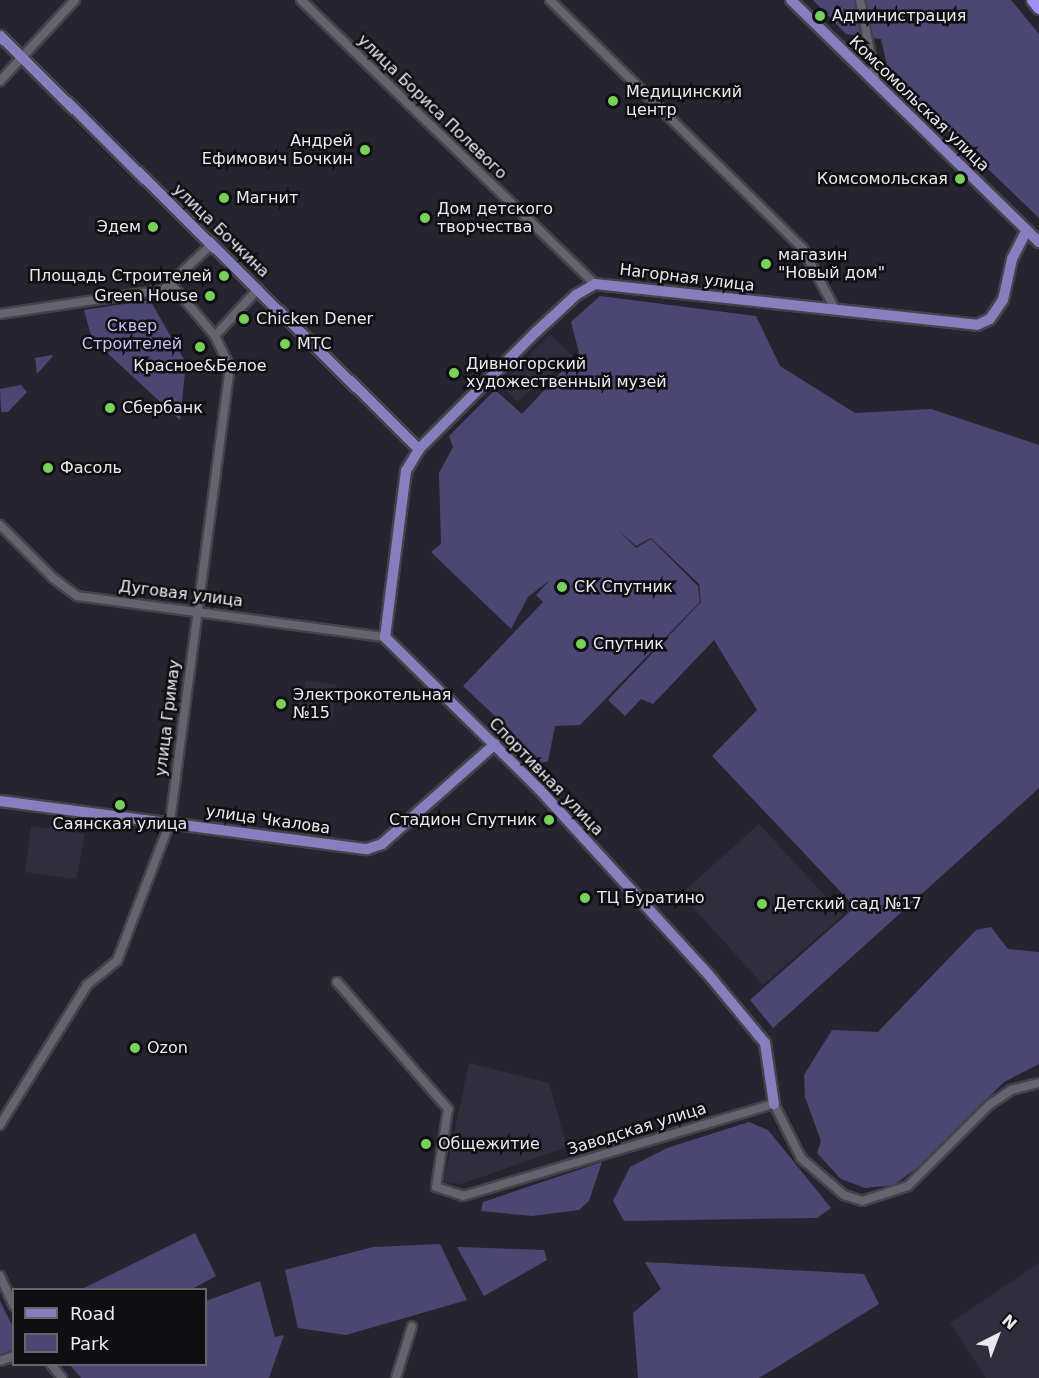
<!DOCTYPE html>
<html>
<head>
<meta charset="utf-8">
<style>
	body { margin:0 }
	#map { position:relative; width:1039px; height:1378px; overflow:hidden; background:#26252f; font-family:"DejaVu Sans",sans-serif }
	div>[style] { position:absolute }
	.built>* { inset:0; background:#302e3d }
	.green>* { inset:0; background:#4c4673 }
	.roads { filter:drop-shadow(2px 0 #43434b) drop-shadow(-2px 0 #43434b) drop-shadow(0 2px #43434b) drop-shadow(0 -2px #43434b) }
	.minor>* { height:8px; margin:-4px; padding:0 4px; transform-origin:4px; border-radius:4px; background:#64636e }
	.major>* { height:10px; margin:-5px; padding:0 5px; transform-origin:5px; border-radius:5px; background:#877ebd }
	.highway>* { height:12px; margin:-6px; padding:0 6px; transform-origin:6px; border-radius:6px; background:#9e90f2 }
	.dots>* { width:16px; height:16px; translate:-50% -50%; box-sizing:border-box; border:3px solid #0f0f13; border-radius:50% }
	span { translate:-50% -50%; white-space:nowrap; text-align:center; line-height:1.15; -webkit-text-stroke:5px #0f0f13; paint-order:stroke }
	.poi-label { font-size:16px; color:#e9e9ef }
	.left { translate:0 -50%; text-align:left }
	.right { translate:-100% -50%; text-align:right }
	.street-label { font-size:16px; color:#e9e9ef }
	.park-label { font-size:16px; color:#c6c1f6 }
	.legend { position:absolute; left:12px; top:1288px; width:195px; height:78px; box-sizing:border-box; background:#0f0f13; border:2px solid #66666b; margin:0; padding:8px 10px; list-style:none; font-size:18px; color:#e9e9ef }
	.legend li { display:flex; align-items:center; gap:12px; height:30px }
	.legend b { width:30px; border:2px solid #66666b }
	.north { position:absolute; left:967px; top:1306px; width:60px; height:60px; -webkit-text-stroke:4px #0f0f13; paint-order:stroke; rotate:42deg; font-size:16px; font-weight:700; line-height:24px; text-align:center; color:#e9e9ef }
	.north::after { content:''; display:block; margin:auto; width:21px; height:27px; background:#e9e9ef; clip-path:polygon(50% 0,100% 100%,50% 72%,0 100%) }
</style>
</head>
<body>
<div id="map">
	<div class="built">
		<div style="clip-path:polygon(550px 334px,573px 356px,517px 402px,501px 385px)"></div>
		<div style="clip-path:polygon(305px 680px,337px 685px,332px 721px,294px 711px,295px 700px,303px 700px)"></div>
		<div style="clip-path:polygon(51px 823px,62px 824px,61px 830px,85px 834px,76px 879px,25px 872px,31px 826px,49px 829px)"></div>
		<div style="clip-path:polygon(759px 824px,843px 915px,763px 985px,681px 894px)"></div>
		<div style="clip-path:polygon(469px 1063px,549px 1083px,567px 1147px,461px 1184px,444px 1182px)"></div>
		<div style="clip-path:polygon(1039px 1263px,1039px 1378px,986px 1378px,950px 1323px)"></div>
	</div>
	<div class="green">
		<div style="clip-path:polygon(813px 0,1011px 0,1039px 34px,1039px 218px,889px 74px,881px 39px,846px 34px)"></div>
		<div style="clip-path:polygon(600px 296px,756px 316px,780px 366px,855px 413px,931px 409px,1039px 445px,1039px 788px,773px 1028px,750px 1000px,855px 907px,712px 756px,757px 710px,714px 640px,653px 704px,641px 699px,625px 716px,608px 700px,701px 602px,699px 584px,651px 538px,636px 546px,617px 529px,636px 548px,651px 539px,698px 586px,700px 602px,580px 725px,555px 726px,548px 761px,537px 764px,510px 739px,515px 735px,463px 686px,543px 602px,536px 595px,550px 580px,528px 597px,511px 629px,431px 552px,441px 544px,439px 473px,453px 447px,449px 436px,495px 390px,522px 414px,579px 353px,571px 322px)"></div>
		<div style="clip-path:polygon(150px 300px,186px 363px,180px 420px,92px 339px,84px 310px)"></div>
		<div style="clip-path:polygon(52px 355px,53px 356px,37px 374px,35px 358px)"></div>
		<div style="clip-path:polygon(21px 385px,27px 392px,8px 412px,1px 412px,0 389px)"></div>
		<div style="clip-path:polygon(991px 927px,1008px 949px,1039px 952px,1039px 1064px,1004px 1082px,922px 1164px,894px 1185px,865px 1188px,841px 1179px,817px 1153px,821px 1141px,805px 1097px,804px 1075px,832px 1030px,878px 1032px,976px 930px)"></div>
		<div style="clip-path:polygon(749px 1122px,768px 1130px,831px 1208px,817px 1218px,624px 1221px,613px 1201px,630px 1167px,667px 1148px)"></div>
		<div style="clip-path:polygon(602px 1162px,589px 1201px,579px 1210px,532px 1216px,481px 1211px,483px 1202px)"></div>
		<div style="clip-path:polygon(195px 1233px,216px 1276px,192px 1289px,82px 1289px)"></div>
		<div style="clip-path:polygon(440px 1244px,467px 1300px,346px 1335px,298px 1328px,285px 1270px,373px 1247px)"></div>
		<div style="clip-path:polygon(457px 1247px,544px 1250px,547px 1260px,484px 1296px)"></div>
		<div style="clip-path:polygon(645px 1262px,864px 1274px,879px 1304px,759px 1378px,638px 1378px,633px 1313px,661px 1289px)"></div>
		<div style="clip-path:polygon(260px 1281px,275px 1337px,284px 1335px,269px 1378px,81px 1378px,70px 1365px,206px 1364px,206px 1301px)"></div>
		<div style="clip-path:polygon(0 1301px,14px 1329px,13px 1354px,0 1359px)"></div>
	</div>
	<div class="roads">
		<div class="minor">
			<div style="left:301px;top:0;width:409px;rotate:44deg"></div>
			<div style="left:550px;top:0;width:355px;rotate:44.5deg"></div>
			<div style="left:803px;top:249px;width:68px;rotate:61.9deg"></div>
			<div style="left:860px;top:0;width:84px;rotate:79deg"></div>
			<div style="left:0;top:81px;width:110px;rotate:-47.2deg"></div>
			<div style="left:0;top:314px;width:165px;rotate:-8.4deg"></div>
			<div style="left:163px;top:290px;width:67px;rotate:-43.2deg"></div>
			<div style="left:215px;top:336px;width:64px;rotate:-47.5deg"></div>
			<div style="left:0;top:525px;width:75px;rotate:45deg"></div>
			<div style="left:53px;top:578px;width:30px;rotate:37deg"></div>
			<div style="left:77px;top:596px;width:311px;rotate:7.6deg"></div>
			<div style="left:337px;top:982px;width:169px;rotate:48.8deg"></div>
			<div style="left:448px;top:1109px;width:79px;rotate:98.7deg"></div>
			<div style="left:436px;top:1187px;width:28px;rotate:18deg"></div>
			<div style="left:463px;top:1196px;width:324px;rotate:-16.5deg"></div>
			<div style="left:774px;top:1104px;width:60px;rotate:63.4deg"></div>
			<div style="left:801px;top:1158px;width:57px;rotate:40.7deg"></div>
			<div style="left:844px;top:1195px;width:19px;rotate:18deg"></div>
			<div style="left:862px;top:1201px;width:48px;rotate:-18.1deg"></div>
			<div style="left:908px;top:1186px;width:115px;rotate:-45deg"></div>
			<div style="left:989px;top:1105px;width:27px;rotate:-34deg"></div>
			<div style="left:1011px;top:1090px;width:29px;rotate:-14deg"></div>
			<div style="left:0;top:1125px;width:165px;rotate:-58.1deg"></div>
			<div style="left:87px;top:985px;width:38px;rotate:-39deg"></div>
			<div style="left:117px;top:961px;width:149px;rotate:-69.1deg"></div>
			<div style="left:170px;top:822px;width:459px;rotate:-82.5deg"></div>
			<div style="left:230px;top:367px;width:34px;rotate:-116deg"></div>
			<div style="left:215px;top:336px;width:67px;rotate:-130.1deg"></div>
			<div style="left:0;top:1276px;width:33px;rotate:65deg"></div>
			<div style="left:0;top:1361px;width:15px;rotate:-20deg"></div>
			<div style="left:51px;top:1364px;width:18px;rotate:52deg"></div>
			<div style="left:396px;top:1378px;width:54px;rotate:-72.9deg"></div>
		</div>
		<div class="major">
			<div style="left:791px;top:0;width:347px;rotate:44.3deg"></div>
			<div style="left:0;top:36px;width:588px;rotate:44.59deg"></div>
			<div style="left:0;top:801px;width:370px;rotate:7.5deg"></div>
			<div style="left:367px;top:849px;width:16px;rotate:-18deg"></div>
			<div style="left:382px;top:844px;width:151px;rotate:-41.5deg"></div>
			<div style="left:774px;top:1104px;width:62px;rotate:-98.4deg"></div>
			<div style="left:765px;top:1043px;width:91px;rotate:-129.6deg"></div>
			<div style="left:707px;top:973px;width:249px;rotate:-132.4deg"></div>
			<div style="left:539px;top:789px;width:216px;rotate:-135.4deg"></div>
			<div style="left:385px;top:637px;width:167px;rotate:-82.8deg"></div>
			<div style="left:406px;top:471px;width:26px;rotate:-59deg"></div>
			<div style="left:419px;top:449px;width:165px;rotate:-45deg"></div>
			<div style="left:536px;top:332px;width:54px;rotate:-42.8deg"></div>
			<div style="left:576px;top:295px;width:22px;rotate:-30deg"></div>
			<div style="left:595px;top:284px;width:384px;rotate:6.1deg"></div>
			<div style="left:977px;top:325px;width:14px;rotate:-25deg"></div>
			<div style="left:990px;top:319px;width:23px;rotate:-56deg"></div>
			<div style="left:1003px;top:300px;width:42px;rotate:-77.6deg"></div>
			<div style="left:1012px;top:259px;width:31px;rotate:-63deg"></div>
		</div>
		<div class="highway">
			<div style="left:1033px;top:0;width:10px;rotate:53deg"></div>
		</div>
	</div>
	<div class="dots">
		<div style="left:820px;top:16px;background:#77d259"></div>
		<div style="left:613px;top:101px;background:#77d259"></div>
		<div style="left:365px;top:150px;background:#77d259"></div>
		<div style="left:960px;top:179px;background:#77d259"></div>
		<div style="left:224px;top:198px;background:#77d259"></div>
		<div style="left:425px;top:218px;background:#77d259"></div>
		<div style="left:153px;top:227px;background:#77d259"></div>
		<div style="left:766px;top:264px;background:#77d259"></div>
		<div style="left:224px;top:276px;background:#77d259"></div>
		<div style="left:210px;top:296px;background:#77d259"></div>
		<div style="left:244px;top:319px;background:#77d259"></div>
		<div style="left:285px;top:344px;background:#77d259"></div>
		<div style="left:200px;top:347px;background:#77d259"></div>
		<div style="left:454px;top:373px;background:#77d259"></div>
		<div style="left:110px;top:408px;background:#77d259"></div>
		<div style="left:48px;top:468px;background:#77d259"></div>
		<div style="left:562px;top:587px;background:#77d259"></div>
		<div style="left:581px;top:644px;background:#77d259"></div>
		<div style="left:281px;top:704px;background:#77d259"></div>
		<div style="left:120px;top:805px;background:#77d259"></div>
		<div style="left:549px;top:820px;background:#77d259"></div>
		<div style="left:585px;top:898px;background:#77d259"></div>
		<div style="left:762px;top:904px;background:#77d259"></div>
		<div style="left:135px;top:1048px;background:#77d259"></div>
		<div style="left:426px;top:1144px;background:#77d259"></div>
	</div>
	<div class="poi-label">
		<span class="left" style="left:832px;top:16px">Администрация</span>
		<span class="left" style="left:626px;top:101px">Медицинский<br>центр</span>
		<span class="right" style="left:353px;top:150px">Андрей<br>Ефимович Бочкин</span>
		<span class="right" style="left:948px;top:179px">Комсомольская</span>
		<span class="left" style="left:236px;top:198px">Магнит</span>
		<span class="left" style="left:437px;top:218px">Дом детского<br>творчества</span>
		<span class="right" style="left:141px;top:227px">Эдем</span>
		<span class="left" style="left:778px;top:264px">магазин<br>"Новый дом"</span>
		<span class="right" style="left:212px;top:276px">Площадь Строителей</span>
		<span class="right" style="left:198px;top:296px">Green House</span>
		<span class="left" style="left:256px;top:319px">Chicken Dener</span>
		<span class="left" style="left:297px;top:344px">МТС</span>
		<span class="left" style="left:466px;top:373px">Дивногорский<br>художественный музей</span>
		<span style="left:200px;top:366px">Красное&amp;Белое</span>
		<span class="left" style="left:122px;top:408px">Сбербанк</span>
		<span class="left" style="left:60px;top:468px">Фасоль</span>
		<span class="left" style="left:574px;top:587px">СК Спутник</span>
		<span class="left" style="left:593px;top:644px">Спутник</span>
		<span class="left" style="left:293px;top:704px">Электрокотельная<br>№15</span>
		<span class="right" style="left:537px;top:820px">Стадион Спутник</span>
		<span style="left:120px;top:824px">Саянская улица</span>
		<span class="left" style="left:597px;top:898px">ТЦ Буратино</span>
		<span class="left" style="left:774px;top:904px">Детский сад №17</span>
		<span class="left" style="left:147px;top:1048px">Ozon</span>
		<span class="left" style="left:438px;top:1144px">Общежитие</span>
	</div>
	<div class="street-label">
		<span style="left:919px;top:104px;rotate:44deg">Комсомольская улица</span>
		<span style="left:432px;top:107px;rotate:44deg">улица Бориса Полевого</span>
		<span style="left:221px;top:231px;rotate:44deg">улица Бочкина</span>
		<span style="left:687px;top:278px;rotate:7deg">Нагорная улица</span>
		<span style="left:181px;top:594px;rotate:7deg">Дуговая улица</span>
		<span style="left:168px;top:718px;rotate:-83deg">улица Гримау</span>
		<span style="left:546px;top:777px;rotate:46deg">Спортивная улица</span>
		<span style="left:268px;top:820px;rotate:8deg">улица Чкалова</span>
		<span style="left:637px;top:1129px;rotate:-17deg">Заводская улица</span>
	</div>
	<div class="park-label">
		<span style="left:132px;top:335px">Сквер<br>Строителей</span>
	</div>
	<ul class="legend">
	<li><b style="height:8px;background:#877ebd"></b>Road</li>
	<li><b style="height:16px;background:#4c4673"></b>Park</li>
	</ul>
	<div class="north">N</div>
</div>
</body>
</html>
